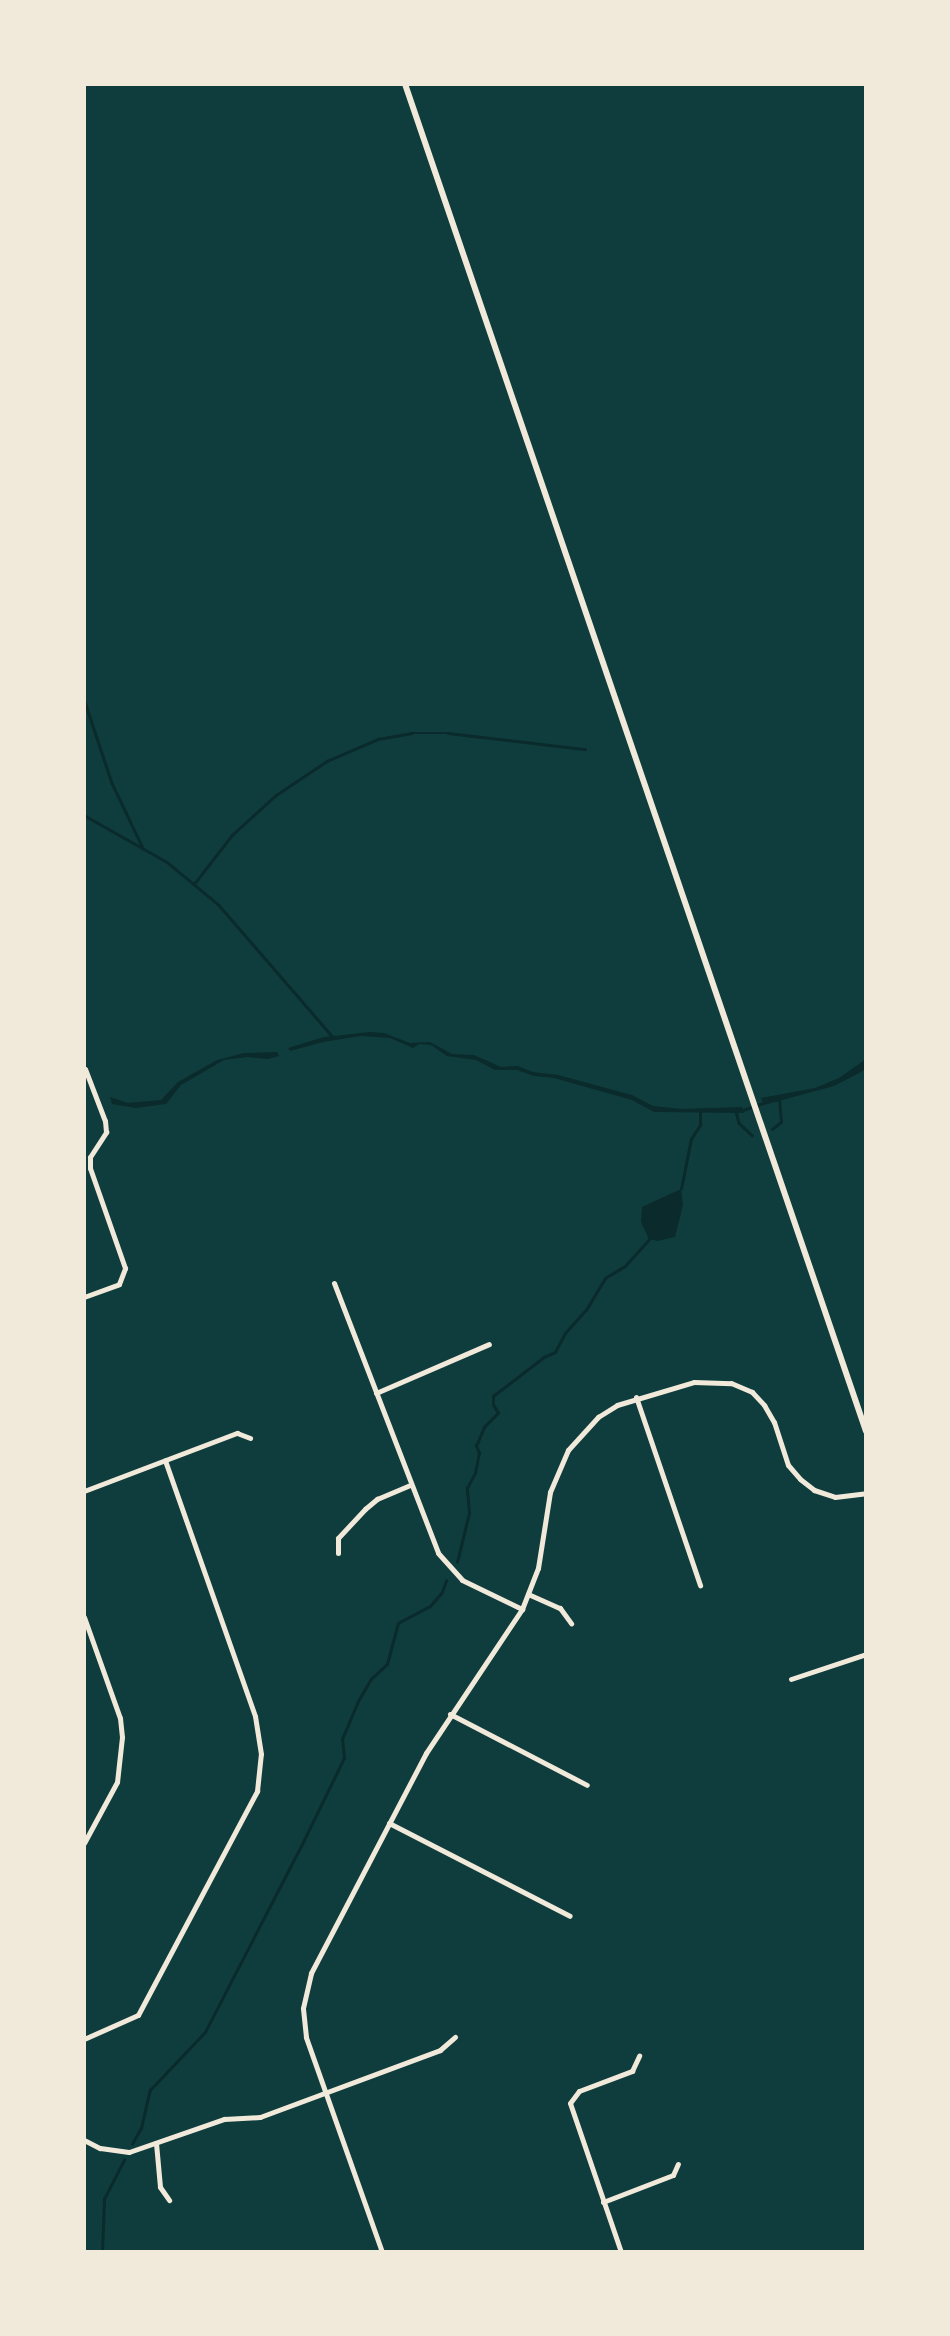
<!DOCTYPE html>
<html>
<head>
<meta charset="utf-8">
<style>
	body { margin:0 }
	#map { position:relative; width:950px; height:2336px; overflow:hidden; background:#0f3d3e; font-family:Arial,sans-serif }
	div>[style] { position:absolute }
	.water>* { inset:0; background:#0a2a2b }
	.stream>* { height:2.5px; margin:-1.25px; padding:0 1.25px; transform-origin:1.25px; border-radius:1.25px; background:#0a2a2b }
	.minor>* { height:5px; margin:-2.5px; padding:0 2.5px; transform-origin:2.5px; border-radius:2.5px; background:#f1e9da }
	.tertiary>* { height:6px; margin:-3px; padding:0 3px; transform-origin:3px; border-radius:3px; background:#f1e9da }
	span { translate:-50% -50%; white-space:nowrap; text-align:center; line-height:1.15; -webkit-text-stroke:7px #f1e9da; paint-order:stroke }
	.frame { position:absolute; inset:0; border:86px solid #f1e9da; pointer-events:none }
</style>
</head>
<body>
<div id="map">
	<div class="water">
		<div style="clip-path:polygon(370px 1032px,384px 1033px,410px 1043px,430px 1042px,452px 1054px,474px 1055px,501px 1067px,518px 1066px,533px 1072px,558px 1075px,632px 1095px,653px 1106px,682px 1109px,742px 1107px,744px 1113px,654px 1112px,632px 1100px,554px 1078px,534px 1076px,517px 1070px,495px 1070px,476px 1060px,447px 1056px,431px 1045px,419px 1044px,413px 1048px,390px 1038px,361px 1036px,323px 1042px,290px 1051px,288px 1048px,324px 1037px)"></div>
		<div style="clip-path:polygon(277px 1052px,279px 1056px,268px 1059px,247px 1057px,224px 1060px,181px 1085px,166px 1104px,136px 1108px,112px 1104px,110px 1097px,128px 1103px,161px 1100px,178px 1082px,217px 1060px,244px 1053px)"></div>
		<div style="clip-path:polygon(866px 1059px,866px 1068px,861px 1072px,834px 1086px,764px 1105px,761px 1098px,815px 1088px,839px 1078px)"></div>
		<div style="clip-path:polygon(681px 1189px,683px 1205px,675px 1237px,658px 1241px,649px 1239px,641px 1222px,642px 1207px)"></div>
	</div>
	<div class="stream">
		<div style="left:84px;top:699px;width:89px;rotate:71.6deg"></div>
		<div style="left:112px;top:783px;width:72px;rotate:64.5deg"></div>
		<div style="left:84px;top:815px;width:95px;rotate:29.5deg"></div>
		<div style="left:167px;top:862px;width:67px;rotate:39.6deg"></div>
		<div style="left:219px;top:905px;width:173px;rotate:49.2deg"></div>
		<div style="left:194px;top:884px;width:62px;rotate:-52.2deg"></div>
		<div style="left:232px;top:835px;width:59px;rotate:-42.3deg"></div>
		<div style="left:276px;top:795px;width:61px;rotate:-33.7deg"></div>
		<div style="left:327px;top:761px;width:56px;rotate:-23.3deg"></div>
		<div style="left:378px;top:739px;width:34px;rotate:-10deg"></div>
		<div style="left:411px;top:733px;width:37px"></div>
		<div style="left:448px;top:733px;width:138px;rotate:6.7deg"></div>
		<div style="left:736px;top:1111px;width:12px;rotate:76deg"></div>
		<div style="left:739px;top:1123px;width:18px;rotate:43deg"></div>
		<div style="left:740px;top:1111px;width:24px;rotate:-19deg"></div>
		<div style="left:772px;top:1129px;width:11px;rotate:-38deg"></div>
		<div style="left:781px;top:1122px;width:23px;rotate:-95deg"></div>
		<div style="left:681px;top:1189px;width:51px;rotate:-78.7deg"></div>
		<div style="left:691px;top:1139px;width:17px;rotate:-57deg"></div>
		<div style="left:700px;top:1125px;width:14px;rotate:-90deg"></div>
		<div style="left:457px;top:1562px;width:50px;rotate:-76.2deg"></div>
		<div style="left:469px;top:1513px;width:25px;rotate:-95deg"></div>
		<div style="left:467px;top:1488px;width:17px;rotate:-62deg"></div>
		<div style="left:475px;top:1473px;width:20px;rotate:-79deg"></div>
		<div style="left:479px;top:1453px;width:8px;rotate:-113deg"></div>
		<div style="left:476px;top:1446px;width:21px;rotate:-67deg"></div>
		<div style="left:484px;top:1427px;width:20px;rotate:-45deg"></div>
		<div style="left:498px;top:1413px;width:9px;rotate:-122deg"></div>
		<div style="left:493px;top:1405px;width:9px;rotate:-90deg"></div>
		<div style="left:493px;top:1396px;width:64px;rotate:-37.4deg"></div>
		<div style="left:544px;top:1357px;width:12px;rotate:-24deg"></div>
		<div style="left:555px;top:1352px;width:21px;rotate:-62deg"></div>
		<div style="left:565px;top:1333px;width:31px;rotate:-48deg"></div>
		<div style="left:586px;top:1310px;width:37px;rotate:-59deg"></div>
		<div style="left:605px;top:1278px;width:23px;rotate:-31deg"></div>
		<div style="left:625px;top:1266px;width:36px;rotate:-48deg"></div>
		<div style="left:132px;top:2144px;width:18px;rotate:-61deg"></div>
		<div style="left:141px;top:2128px;width:39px;rotate:-77deg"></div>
		<div style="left:150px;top:2090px;width:80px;rotate:-46.5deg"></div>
		<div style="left:205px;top:2032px;width:214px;rotate:-62.7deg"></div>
		<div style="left:303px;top:1842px;width:93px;rotate:-64deg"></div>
		<div style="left:344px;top:1758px;width:19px;rotate:-96deg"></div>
		<div style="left:342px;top:1739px;width:39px;rotate:-67deg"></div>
		<div style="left:357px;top:1703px;width:28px;rotate:-60deg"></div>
		<div style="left:371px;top:1679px;width:22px;rotate:-43deg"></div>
		<div style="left:387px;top:1664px;width:42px;rotate:-75deg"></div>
		<div style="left:398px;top:1623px;width:36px;rotate:-28deg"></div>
		<div style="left:430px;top:1606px;width:18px;rotate:-49deg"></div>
		<div style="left:442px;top:1592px;width:12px;rotate:-70deg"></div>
		<div style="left:102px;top:2251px;width:52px;rotate:-87.8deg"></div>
		<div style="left:104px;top:2199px;width:44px;rotate:-62.9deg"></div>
	</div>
	<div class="minor">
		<div style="left:334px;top:1283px;width:289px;rotate:68.9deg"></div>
		<div style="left:438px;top:1553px;width:36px;rotate:48deg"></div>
		<div style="left:462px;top:1580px;width:67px;rotate:25.8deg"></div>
		<div style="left:84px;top:1297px;width:37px;rotate:-20deg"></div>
		<div style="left:119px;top:1284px;width:17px;rotate:-69deg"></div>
		<div style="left:125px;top:1268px;width:106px;rotate:-109.3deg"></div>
		<div style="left:90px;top:1168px;width:11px;rotate:-90deg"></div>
		<div style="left:90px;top:1157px;width:30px;rotate:-57deg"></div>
		<div style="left:106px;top:1132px;width:11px;rotate:-95deg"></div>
		<div style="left:105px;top:1121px;width:56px;rotate:-111deg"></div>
		<div style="left:376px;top:1393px;width:123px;rotate:-23.4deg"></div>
		<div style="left:636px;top:1397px;width:199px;rotate:71.2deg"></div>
		<div style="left:84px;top:1491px;width:164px;rotate:-20.8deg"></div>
		<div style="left:237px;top:1433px;width:14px;rotate:21deg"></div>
		<div style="left:338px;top:1553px;width:15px;rotate:-90deg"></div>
		<div style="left:338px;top:1538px;width:40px;rotate:-47deg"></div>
		<div style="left:365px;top:1509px;width:16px;rotate:-40deg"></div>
		<div style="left:377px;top:1499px;width:36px;rotate:-23deg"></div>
		<div style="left:528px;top:1594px;width:35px;rotate:24deg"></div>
		<div style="left:560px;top:1608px;width:19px;rotate:54deg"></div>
		<div style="left:84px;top:1617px;width:107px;rotate:70.4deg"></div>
		<div style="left:120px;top:1718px;width:19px;rotate:84deg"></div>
		<div style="left:122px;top:1737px;width:45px;rotate:96.3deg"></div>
		<div style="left:117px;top:1782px;width:69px;rotate:118.4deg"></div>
		<div style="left:791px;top:1679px;width:79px;rotate:-18.4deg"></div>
		<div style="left:450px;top:1714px;width:154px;rotate:27.4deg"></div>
		<div style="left:389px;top:1823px;width:203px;rotate:27.2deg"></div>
		<div style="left:84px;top:2039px;width:59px;rotate:-24deg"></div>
		<div style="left:138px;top:2015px;width:254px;rotate:-62deg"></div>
		<div style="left:257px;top:1791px;width:37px;rotate:-84deg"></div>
		<div style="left:261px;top:1754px;width:38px;rotate:-99deg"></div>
		<div style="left:255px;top:1716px;width:271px;rotate:-109.4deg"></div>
		<div style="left:84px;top:2140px;width:18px;rotate:27deg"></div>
		<div style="left:100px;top:2148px;width:29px;rotate:8deg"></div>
		<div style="left:129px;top:2152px;width:101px;rotate:-19.2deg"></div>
		<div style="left:224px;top:2119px;width:36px;rotate:-3deg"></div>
		<div style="left:260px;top:2117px;width:192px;rotate:-20.4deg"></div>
		<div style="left:440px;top:2050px;width:20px;rotate:-41deg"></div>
		<div style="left:156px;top:2143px;width:44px;rotate:84.8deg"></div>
		<div style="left:160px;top:2187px;width:16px;rotate:55deg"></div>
		<div style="left:866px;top:2200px;width:7px;rotate:90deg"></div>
		<div style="left:603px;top:2202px;width:75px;rotate:-21.1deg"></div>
		<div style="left:673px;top:2175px;width:12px;rotate:-66deg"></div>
		<div style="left:382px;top:2252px;width:228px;rotate:-109.5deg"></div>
		<div style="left:306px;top:2037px;width:29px;rotate:-96deg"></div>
		<div style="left:303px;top:2008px;width:36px;rotate:-77deg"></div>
		<div style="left:311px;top:1973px;width:248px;rotate:-62.4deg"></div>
		<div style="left:426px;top:1753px;width:173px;rotate:-56.3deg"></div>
		<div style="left:522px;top:1609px;width:44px;rotate:-68.7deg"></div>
		<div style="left:538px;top:1568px;width:77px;rotate:-81deg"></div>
		<div style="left:550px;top:1492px;width:46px;rotate:-66.8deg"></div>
		<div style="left:568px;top:1450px;width:45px;rotate:-47.7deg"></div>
		<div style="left:598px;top:1417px;width:22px;rotate:-32deg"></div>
		<div style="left:617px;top:1405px;width:80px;rotate:-16.6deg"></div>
		<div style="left:694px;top:1382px;width:37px;rotate:2deg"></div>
		<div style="left:731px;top:1383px;width:23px;rotate:23deg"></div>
		<div style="left:752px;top:1392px;width:18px;rotate:47deg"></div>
		<div style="left:764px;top:1405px;width:20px;rotate:60deg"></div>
		<div style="left:774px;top:1422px;width:45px;rotate:72deg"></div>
		<div style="left:788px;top:1465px;width:18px;rotate:49deg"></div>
		<div style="left:800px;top:1479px;width:18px;rotate:38deg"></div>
		<div style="left:814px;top:1490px;width:22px;rotate:18deg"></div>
		<div style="left:835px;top:1497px;width:31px;rotate:-7deg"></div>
		<div style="left:621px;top:2252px;width:157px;rotate:-108.9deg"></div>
		<div style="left:570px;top:2103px;width:15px;rotate:-53deg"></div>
		<div style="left:579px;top:2091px;width:57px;rotate:-20.7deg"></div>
		<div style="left:632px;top:2071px;width:17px;rotate:-65deg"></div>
	</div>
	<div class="tertiary">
		<div style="left:405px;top:84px;width:1424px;rotate:71.11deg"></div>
	</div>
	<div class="frame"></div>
</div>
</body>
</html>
